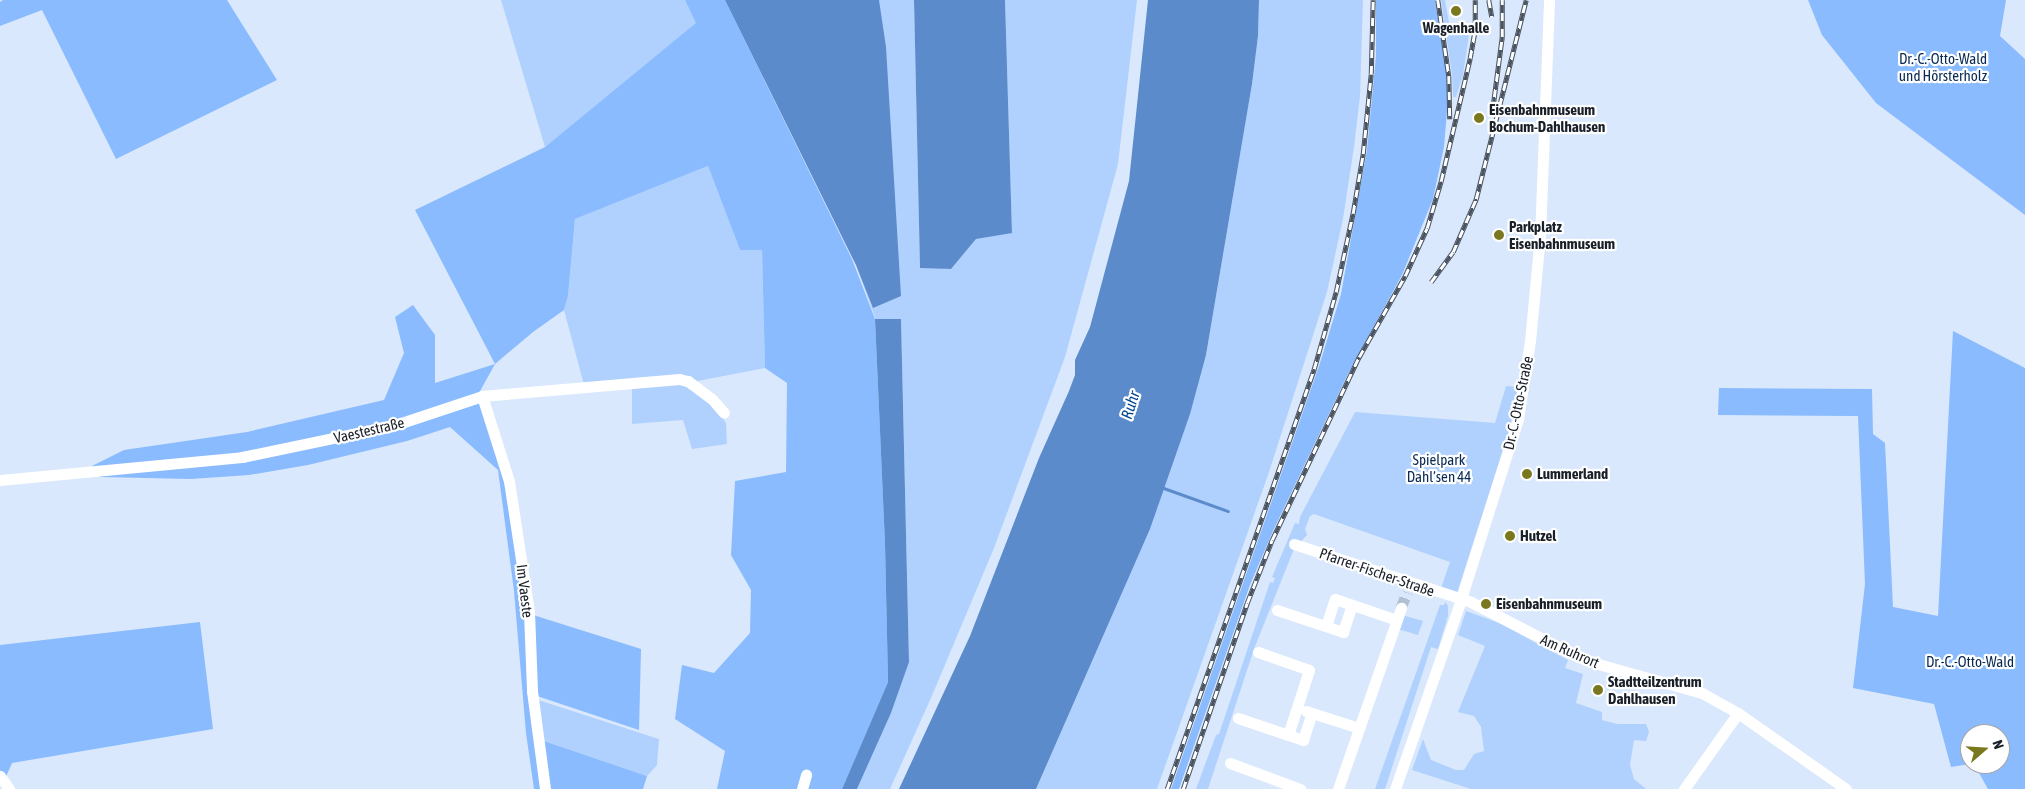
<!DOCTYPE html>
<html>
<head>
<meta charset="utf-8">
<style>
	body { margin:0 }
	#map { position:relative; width:2025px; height:789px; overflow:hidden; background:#d9e8fc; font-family:"Asap Condensed",sans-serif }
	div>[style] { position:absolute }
	.green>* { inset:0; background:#b0d1fe }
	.forest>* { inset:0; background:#89bbfe }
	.water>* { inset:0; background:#5c8bcc }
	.stream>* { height:2.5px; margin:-1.25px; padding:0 1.25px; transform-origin:1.25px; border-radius:1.25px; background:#5c8bcc }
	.minor-tunnel>* { height:11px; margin-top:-5.5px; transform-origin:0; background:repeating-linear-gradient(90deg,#b3c0d2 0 11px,transparent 0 16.5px) }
	.minor>* { height:11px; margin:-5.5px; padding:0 5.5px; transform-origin:5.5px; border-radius:5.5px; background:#fff }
	.rail>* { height:4.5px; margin-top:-2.25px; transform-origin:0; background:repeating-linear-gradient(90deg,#fff 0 8px,#4a535e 0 16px); box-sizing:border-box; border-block:1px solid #4a535e }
	.dots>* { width:14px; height:14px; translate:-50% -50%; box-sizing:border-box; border:2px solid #fff; border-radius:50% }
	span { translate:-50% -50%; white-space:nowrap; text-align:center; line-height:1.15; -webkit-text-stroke:4.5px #fff; paint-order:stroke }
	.poi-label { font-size:15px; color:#1a2029; font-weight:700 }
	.left { translate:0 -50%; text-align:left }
	.park-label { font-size:15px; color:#092a53 }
	.street-label { font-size:15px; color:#1a2029 }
	.water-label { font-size:16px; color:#004491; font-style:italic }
	.north { position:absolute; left:1960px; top:724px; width:50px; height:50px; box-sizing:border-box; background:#fff; border:1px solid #a3a6a9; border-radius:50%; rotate:71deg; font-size:14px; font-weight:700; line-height:20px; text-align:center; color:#1a2029 }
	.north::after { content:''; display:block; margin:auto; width:18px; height:22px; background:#7a781e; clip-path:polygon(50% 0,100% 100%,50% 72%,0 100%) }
</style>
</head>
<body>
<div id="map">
	<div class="green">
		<div style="clip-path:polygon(501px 0,685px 0,697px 23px,545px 147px)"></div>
		<div style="clip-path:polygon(725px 0,914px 0,920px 267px,951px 269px,976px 239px,1012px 232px,1005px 0,1137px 0,1118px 164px,1065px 357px,994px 548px,931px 698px,890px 789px,857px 789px,891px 713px,909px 661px,901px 319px,877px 323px,856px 265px)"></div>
		<div style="clip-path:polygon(1259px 0,1363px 0,1360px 96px,1354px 147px,1343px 219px,1327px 292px,1268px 475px,1157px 789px,1036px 789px,1150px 529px,1206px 355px,1252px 84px,1258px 36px)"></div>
		<div style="clip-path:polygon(1441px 0,1445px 0,1450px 28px,1470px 28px,1463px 75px,1456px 97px,1453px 97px,1452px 75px)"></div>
		<div style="clip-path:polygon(708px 166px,740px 250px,762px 250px,765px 368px,687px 383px,684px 386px,709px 400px,726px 423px,727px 444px,692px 449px,683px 420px,632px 424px,632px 380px,584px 385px,564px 310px,568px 296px,575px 219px)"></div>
		<div style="clip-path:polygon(1506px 386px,1518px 387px,1510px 428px,1457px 593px,1441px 588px,1450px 562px,1314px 514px,1310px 516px,1305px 529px,1307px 535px,1294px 549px,1254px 649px,1208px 789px,1196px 789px,1216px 735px,1219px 734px,1270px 582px,1273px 583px,1275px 578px,1272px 577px,1295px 523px,1299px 524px,1300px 517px,1355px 412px,1495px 423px)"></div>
		<div style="clip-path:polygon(1445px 602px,1448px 606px,1448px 616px,1438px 649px,1431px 647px,1385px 789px,1375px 789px,1440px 605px,1444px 605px)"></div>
		<div style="clip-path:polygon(1466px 611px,1499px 623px,1568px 660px,1565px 668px,1583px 674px,1576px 703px,1602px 712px,1602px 720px,1617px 724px,1646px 724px,1649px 732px,1646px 741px,1634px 740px,1630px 765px,1634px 779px,1646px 789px,1471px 789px,1412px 770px,1423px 739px,1431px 760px,1456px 770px,1464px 770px,1474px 754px,1484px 751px,1481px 727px,1474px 716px,1458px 712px,1485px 646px,1458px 635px)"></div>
		<div style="clip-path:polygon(1402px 615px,1423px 621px,1418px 635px,1398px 629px)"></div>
		<div style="clip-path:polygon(535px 699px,659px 739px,657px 765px,647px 776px,541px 740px)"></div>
	</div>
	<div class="forest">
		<div style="clip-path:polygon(3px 0,227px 0,277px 80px,116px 159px,42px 10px,0 26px,0 2px)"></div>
		<div style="clip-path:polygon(685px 0,725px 0,852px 259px,875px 319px,885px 544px,888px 682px,842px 789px,717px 789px,725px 751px,675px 719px,682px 665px,714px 673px,750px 633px,751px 590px,731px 555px,735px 481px,786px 472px,787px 383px,765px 368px,762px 250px,740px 250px,708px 166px,575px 219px,568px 296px,564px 310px,533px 332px,495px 364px,479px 393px,504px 466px,541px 740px,647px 776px,643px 789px,534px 789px,526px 733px,514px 591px,498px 470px,450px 427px,407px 441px,308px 465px,249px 475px,191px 479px,100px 477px,92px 466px,124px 450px,247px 432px,384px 400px,404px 353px,395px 317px,413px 305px,435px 335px,435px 383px,495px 364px,415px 210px,545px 147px,696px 23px)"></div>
		<div style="clip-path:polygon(1376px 0,1435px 0,1447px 76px,1448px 99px,1444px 147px,1433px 199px,1402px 275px,1348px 374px,1273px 531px,1250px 585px,1179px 789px,1171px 789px,1320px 363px,1341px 294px,1367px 150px,1376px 56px)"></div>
		<div style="clip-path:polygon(1808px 0,2006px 0,2000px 36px,2025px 59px,2025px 215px,1876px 103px,1822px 35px)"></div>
		<div style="clip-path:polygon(1953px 331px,2025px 368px,2025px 789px,1988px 789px,1974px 764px,2000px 764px,2000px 734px,1970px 734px,1970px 764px,1951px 767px,1934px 704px,1853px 688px,1865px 584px,1858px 416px,1718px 415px,1719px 388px,1872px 389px,1873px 434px,1885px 443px,1893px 607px,1938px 616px)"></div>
		<div style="clip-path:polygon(530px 614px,641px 649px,639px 730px,534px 695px)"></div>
		<div style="clip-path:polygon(200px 622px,213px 729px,12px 763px,5px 779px,0 771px,0 645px)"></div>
	</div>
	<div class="water">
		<div style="clip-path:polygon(725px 0,879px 0,886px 47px,901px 296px,873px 308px,856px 265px)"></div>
		<div style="clip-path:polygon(914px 0,1005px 0,1012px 233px,976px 239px,951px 269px,920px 268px)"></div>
		<div style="clip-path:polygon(1148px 0,1259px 0,1258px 36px,1252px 84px,1206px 355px,1190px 414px,1150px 529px,1036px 789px,899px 789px,970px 636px,1039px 458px,1069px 391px,1075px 375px,1075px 360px,1090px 327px,1129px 181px)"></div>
		<div style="clip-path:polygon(875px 319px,901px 319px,909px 662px,891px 713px,857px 789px,842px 789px,888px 682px,885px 544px)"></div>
	</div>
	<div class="stream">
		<div style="left:1161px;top:487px;width:71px;rotate:19.7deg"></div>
	</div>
	<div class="minor-tunnel">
		<div style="left:1401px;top:608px;width:17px;rotate:-69deg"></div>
	</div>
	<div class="minor">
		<div style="left:482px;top:396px;width:89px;rotate:72.4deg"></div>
		<div style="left:509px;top:481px;width:133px;rotate:81.3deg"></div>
		<div style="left:529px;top:612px;width:79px;rotate:87.8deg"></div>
		<div style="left:532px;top:691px;width:99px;rotate:82.4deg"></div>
		<div style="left:0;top:480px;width:243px;rotate:-5.4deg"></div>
		<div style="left:242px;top:457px;width:156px;rotate:-11.8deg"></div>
		<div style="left:395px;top:425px;width:92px;rotate:-18.4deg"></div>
		<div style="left:482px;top:396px;width:198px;rotate:-4.9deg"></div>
		<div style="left:679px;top:379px;width:9px;rotate:13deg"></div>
		<div style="left:688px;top:381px;width:30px;rotate:37deg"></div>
		<div style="left:712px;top:399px;width:18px;rotate:49deg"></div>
		<div style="left:1294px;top:544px;width:186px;rotate:18.1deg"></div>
		<div style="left:1471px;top:602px;width:118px;rotate:27.2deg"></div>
		<div style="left:1576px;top:656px;width:16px;rotate:22deg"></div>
		<div style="left:1591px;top:662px;width:115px;rotate:15.6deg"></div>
		<div style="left:1702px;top:693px;width:41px;rotate:29.1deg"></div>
		<div style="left:1738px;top:713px;width:132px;rotate:35.1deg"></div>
		<div style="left:1277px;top:610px;width:70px;rotate:18.4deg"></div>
		<div style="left:1343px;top:632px;width:28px;rotate:-72deg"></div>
		<div style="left:1326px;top:626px;width:28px;rotate:-72deg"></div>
		<div style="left:1335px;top:599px;width:65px;rotate:18.7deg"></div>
		<div style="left:1258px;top:652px;width:54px;rotate:19.4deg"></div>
		<div style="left:1309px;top:670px;width:68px;rotate:107.9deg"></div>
		<div style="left:1306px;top:711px;width:56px;rotate:17.8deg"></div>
		<div style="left:1238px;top:718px;width:69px;rotate:18.7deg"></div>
		<div style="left:1303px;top:740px;width:28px;rotate:-72deg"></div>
		<div style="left:1230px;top:763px;width:75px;rotate:20.4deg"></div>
		<div style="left:0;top:776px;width:16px;rotate:55deg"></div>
		<div style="left:802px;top:789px;width:15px;rotate:-74deg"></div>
		<div style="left:1338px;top:789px;width:192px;rotate:-70.8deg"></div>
		<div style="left:1395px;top:789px;width:195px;rotate:-70.8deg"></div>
		<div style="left:1459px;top:605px;width:195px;rotate:-72.4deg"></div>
		<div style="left:1518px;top:419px;width:79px;rotate:-81.3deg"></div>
		<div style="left:1530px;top:341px;width:105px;rotate:-84.6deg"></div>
		<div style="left:1540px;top:236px;width:236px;rotate:-87.8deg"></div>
		<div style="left:1684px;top:789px;width:93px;rotate:-54.6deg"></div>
	</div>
	<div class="rail">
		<div style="left:1438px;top:0;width:77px;rotate:81.8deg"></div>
		<div style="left:1449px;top:76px;width:43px;rotate:88.7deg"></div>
		<div style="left:1489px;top:0;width:17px;rotate:80deg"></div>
		<div style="left:1492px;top:113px;width:77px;rotate:-82.5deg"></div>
		<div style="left:1502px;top:37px;width:37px;rotate:-90deg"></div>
		<div style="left:1431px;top:282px;width:37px;rotate:-54deg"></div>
		<div style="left:1453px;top:252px;width:58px;rotate:-66.5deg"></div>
		<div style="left:1476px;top:199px;width:205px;rotate:-75.9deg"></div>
		<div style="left:1167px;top:789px;width:445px;rotate:-70.7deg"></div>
		<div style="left:1314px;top:369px;width:80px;rotate:-74.1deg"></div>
		<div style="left:1336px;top:292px;width:81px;rotate:-77.9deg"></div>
		<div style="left:1353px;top:213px;width:60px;rotate:-80.4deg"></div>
		<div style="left:1363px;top:154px;width:80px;rotate:-84.3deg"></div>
		<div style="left:1371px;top:74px;width:74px;rotate:-88.5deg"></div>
		<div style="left:1183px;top:789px;width:197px;rotate:-71deg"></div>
		<div style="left:1247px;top:603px;width:68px;rotate:-68.4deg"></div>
		<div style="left:1272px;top:540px;width:203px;rotate:-64.6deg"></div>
		<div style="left:1359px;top:357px;width:93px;rotate:-60.4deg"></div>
		<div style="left:1405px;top:276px;width:53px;rotate:-65.4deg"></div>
		<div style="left:1427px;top:228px;width:49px;rotate:-73.4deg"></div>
		<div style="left:1441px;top:181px;width:126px;rotate:-76.7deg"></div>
		<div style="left:1470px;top:58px;width:29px;rotate:-80deg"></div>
		<div style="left:1475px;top:29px;width:29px;rotate:-90deg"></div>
	</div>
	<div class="dots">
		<div style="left:1456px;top:11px;background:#7a781e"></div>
		<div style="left:1479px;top:118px;background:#7a781e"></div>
		<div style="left:1499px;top:235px;background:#7a781e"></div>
		<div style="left:1527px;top:474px;background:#7a781e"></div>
		<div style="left:1510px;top:536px;background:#7a781e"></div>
		<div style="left:1486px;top:604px;background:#7a781e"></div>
		<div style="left:1598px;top:690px;background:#7a781e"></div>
	</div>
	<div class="poi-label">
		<span style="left:1456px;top:28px">Wagenhalle</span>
		<span class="left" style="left:1489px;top:118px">Eisenbahnmuseum<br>Bochum-Dahlhausen</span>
		<span class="left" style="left:1509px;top:235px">Parkplatz<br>Eisenbahnmuseum</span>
		<span class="left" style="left:1537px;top:474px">Lummerland</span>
		<span class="left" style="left:1520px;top:536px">Hutzel</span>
		<span class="left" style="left:1496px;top:604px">Eisenbahnmuseum</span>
		<span class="left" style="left:1608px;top:690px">Stadtteilzentrum<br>Dahlhausen</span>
	</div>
	<div class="park-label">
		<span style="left:1943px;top:67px">Dr.-C.-Otto-Wald<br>und Hörsterholz</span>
		<span style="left:1439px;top:468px">Spielpark<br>Dahl’sen 44</span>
		<span style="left:1970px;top:662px">Dr.-C.-Otto-Wald</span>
	</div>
	<div class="street-label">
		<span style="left:1518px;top:403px;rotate:-78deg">Dr.-C.-Otto-Straße</span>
		<span style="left:369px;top:430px;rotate:-13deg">Vaestestraße</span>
		<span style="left:1377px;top:572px;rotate:19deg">Pfarrer-Fischer-Straße</span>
		<span style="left:525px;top:591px;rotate:83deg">Im Vaeste</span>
		<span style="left:1570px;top:651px;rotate:24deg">Am Ruhrort</span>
	</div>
	<div class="water-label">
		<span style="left:1130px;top:405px;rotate:-72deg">Ruhr</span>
	</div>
	<div class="north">N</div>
</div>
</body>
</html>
